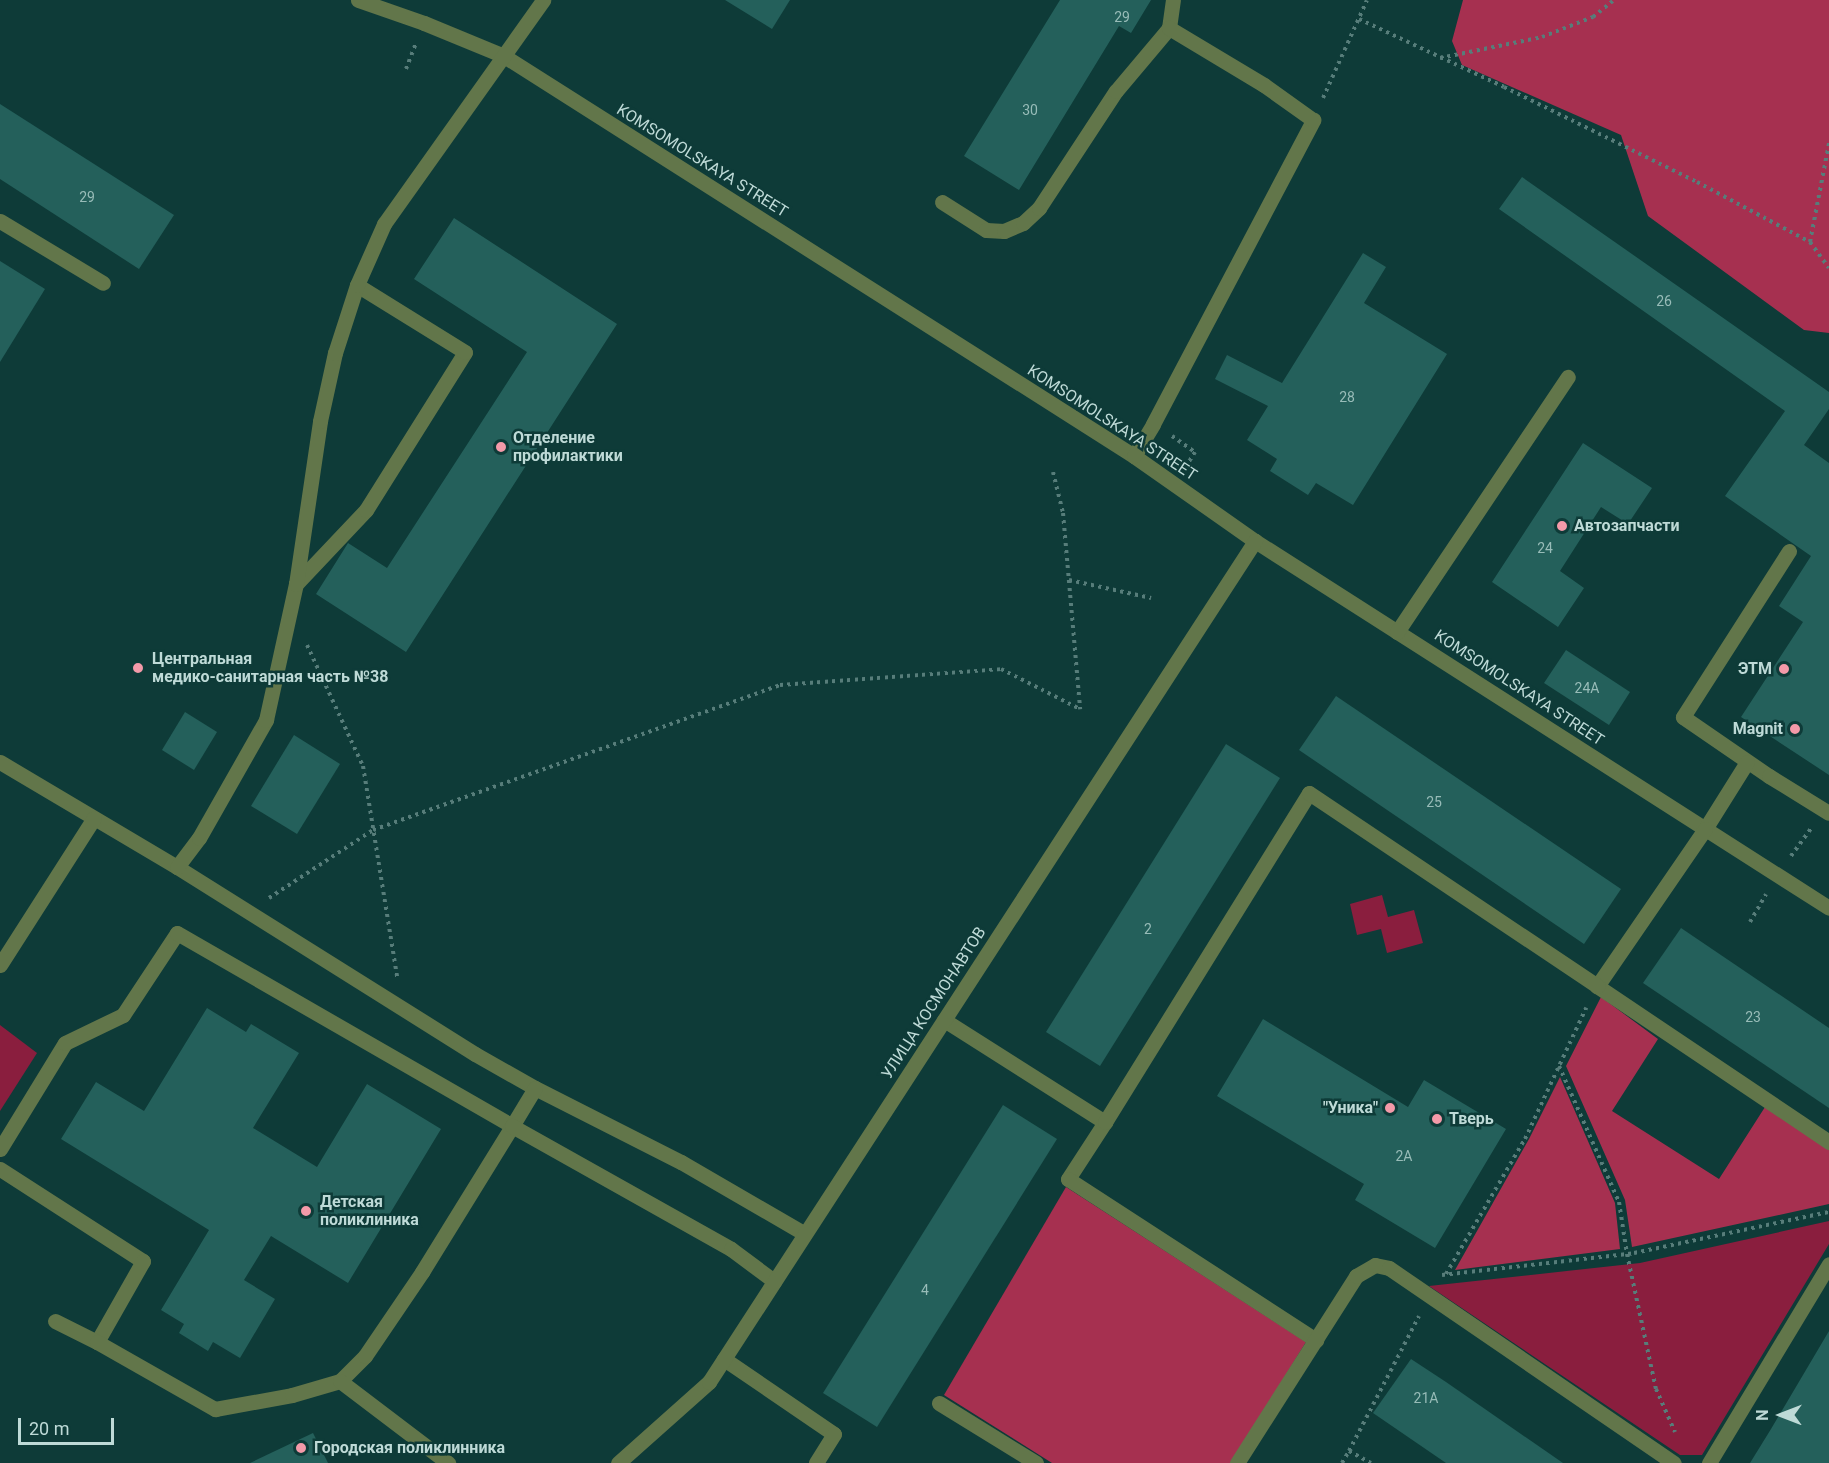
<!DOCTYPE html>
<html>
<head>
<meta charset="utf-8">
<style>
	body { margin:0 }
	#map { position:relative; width:1829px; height:1463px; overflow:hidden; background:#0e3b38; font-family:Roboto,sans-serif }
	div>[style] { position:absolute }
	.green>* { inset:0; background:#8a1e3e }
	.forest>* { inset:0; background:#a63050 }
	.building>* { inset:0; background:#24605b }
	.path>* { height:4px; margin-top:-2px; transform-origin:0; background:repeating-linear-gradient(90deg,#577d7a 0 3px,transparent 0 7.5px) }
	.minor>* { height:15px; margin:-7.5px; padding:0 7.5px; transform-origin:7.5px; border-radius:7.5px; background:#62764a }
	.dots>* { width:16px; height:16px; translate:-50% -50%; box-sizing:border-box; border:3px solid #0e3b38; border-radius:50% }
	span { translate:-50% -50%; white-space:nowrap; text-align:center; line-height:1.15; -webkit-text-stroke:5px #0e3b38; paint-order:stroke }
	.number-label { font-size:14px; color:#98bcb8 }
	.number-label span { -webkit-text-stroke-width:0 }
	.street-label { font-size:16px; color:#bedad7 }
	.poi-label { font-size:16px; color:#bedad7; font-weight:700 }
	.left { translate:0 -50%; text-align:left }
	.right { translate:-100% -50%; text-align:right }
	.north { position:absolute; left:1751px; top:1385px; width:60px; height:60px; -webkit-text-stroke:4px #0e3b38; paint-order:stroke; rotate:270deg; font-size:16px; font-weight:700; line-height:24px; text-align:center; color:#bedad7 }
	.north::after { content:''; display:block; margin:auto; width:21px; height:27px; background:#bedad7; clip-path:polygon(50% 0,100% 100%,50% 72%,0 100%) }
	.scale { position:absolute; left:18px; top:1418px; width:96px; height:27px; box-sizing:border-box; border:3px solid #bedad7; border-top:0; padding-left:8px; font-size:18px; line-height:21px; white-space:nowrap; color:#bedad7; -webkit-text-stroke:4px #0e3b38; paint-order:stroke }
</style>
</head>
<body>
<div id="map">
	<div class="green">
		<div style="clip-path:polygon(1382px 895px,1388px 917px,1414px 910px,1423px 943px,1387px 953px,1381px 929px,1357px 935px,1350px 904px)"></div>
		<div style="clip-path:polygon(0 1025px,37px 1053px,0 1111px)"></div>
		<div style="clip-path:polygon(1829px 1221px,1829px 1244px,1702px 1455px,1680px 1455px,1429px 1286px,1640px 1263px)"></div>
	</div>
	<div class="forest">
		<div style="clip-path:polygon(1463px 0,1829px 0,1829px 333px,1804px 330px,1648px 216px,1621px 135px,1462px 65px,1452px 41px)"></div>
		<div style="clip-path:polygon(1601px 997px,1658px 1039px,1612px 1111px,1719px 1179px,1765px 1107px,1829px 1150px,1829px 1204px,1632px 1247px,1625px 1200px,1566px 1066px)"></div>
		<div style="clip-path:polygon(1560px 1077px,1615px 1203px,1620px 1249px,1455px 1270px,1529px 1139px)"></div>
		<div style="clip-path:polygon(1066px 1187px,1306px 1342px,1232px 1463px,1052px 1463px,944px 1395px)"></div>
	</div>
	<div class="building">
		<div style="clip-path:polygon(725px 0,790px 0,772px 29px)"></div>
		<div style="clip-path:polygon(1060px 0,1151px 0,1131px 33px,1119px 26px,1019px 190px,964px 156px)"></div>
		<div style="clip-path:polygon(0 104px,174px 215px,139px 269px,0 179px)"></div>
		<div style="clip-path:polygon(1522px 177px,1829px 392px,1829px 409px,1804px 445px,1829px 463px,1829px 775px,1741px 717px,1803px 622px,1779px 606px,1811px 556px,1725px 496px,1785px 411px,1499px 209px)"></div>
		<div style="clip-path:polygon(454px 218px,617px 324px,406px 652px,316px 594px,348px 543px,387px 568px,527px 352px,414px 279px)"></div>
		<div style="clip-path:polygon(1363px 253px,1386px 267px,1364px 303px,1447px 354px,1353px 505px,1316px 483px,1308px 495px,1270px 471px,1277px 459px,1247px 440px,1268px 406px,1215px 379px,1227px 355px,1282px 383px)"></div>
		<div style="clip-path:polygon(0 261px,45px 289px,0 362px)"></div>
		<div style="clip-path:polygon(1583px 443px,1652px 488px,1628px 524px,1601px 507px,1560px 571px,1584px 588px,1558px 627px,1492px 582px)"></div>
		<div style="clip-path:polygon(1566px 650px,1630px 692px,1609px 725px,1544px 683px)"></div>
		<div style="clip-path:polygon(1336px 696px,1621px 889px,1584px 944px,1299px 750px)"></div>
		<div style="clip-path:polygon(185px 712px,217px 732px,194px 770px,162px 750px)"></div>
		<div style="clip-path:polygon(294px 735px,340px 764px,297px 834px,251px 806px)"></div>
		<div style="clip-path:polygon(1226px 744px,1280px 778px,1100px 1066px,1046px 1032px)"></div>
		<div style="clip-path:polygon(1681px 928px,1829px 1028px,1829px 1108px,1643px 983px)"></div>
		<div style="clip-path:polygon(207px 1008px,246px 1032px,251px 1024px,299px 1053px,253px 1128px,317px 1167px,367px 1084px,441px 1129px,348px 1283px,271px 1236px,244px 1280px,275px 1299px,240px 1358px,213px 1342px,208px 1351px,179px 1333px,184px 1324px,161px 1310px,209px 1230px,61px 1139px,96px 1082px,144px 1111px)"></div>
		<div style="clip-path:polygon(1263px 1019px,1408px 1107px,1424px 1080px,1506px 1129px,1435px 1248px,1355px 1200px,1364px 1184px,1217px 1096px)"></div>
		<div style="clip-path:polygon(1003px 1105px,1057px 1139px,877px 1427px,823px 1393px)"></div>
		<div style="clip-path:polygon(1829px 1331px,1829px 1463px,1750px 1463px,1771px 1429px)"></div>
		<div style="clip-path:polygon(1411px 1359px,1446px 1382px,1563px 1463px,1446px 1463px,1373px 1413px)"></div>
		<div style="clip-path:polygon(313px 1433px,328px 1463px,250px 1463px)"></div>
	</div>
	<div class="path">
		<div style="left:1359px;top:19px;width:160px;rotate:25.1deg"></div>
		<div style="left:1504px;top:87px;width:215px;rotate:26.2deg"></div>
		<div style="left:1697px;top:182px;width:128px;rotate:28deg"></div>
		<div style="left:1810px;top:242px;width:32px;rotate:54deg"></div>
		<div style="left:1440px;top:58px;width:104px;rotate:-11.6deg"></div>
		<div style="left:1542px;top:37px;width:55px;rotate:-21.4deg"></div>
		<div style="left:1593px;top:17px;width:27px;rotate:-39deg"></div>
		<div style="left:406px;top:69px;width:26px;rotate:-69deg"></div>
		<div style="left:1323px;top:98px;width:107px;rotate:-65.8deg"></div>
		<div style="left:1810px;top:242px;width:101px;rotate:-79.1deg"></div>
		<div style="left:1172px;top:436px;width:28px;rotate:35deg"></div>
		<div style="left:1195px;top:452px;width:13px;rotate:122deg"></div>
		<div style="left:1053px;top:472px;width:42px;rotate:76.3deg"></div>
		<div style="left:1063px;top:513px;width:197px;rotate:85deg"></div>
		<div style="left:1069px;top:580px;width:84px;rotate:12.4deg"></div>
		<div style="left:307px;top:645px;width:133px;rotate:65.2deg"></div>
		<div style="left:363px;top:766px;width:214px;rotate:80.8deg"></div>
		<div style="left:1791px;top:856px;width:34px;rotate:-54deg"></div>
		<div style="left:269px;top:898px;width:124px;rotate:-33.2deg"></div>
		<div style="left:373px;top:830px;width:432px;rotate:-19.6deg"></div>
		<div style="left:780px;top:685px;width:222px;rotate:-4.1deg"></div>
		<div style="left:1001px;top:669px;width:89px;rotate:26.9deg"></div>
		<div style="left:1750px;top:922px;width:32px;rotate:-60deg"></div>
		<div style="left:1559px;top:1066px;width:149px;rotate:66.2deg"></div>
		<div style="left:1619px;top:1202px;width:53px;rotate:81.3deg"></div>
		<div style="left:1627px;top:1254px;width:138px;rotate:77.9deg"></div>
		<div style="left:1656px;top:1389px;width:47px;rotate:66.2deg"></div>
		<div style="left:1446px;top:1274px;width:156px;rotate:-59.7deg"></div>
		<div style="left:1525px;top:1139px;width:145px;rotate:-65deg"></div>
		<div style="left:1442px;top:1275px;width:193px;rotate:-6.5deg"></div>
		<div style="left:1634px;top:1253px;width:199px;rotate:-11.9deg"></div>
		<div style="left:1349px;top:1451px;width:152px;rotate:-62.6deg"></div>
		<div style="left:1342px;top:1463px;width:14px;rotate:-60deg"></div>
		<div style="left:1349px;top:1451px;width:25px;rotate:29deg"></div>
	</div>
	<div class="minor">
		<div style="left:358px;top:0;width:70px;rotate:19.2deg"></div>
		<div style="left:424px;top:23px;width:87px;rotate:22.4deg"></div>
		<div style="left:504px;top:56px;width:746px;rotate:32.41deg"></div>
		<div style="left:1134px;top:456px;width:148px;rotate:35.1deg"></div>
		<div style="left:1255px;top:541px;width:681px;rotate:32.59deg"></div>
		<div style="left:942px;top:202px;width:52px;rotate:32.5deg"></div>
		<div style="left:986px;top:230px;width:18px;rotate:3deg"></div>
		<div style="left:1004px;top:231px;width:21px;rotate:-23deg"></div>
		<div style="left:1023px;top:223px;width:22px;rotate:-43deg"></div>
		<div style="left:1039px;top:208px;width:140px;rotate:-56.7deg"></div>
		<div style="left:1116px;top:91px;width:82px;rotate:-49.9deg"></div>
		<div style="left:1169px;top:28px;width:28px;rotate:-82deg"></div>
		<div style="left:0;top:221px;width:120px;rotate:31deg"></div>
		<div style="left:1134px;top:456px;width:37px;rotate:-59deg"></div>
		<div style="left:1153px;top:424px;width:344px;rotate:-62.2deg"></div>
		<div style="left:1313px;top:120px;width:60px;rotate:-144.5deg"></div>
		<div style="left:1264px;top:85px;width:111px;rotate:-149deg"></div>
		<div style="left:1789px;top:551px;width:197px;rotate:122.6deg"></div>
		<div style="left:1683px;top:717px;width:104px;rotate:34.5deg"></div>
		<div style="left:1769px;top:776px;width:70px;rotate:31.7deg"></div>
		<div style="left:296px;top:584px;width:102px;rotate:-46.6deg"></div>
		<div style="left:366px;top:510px;width:186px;rotate:-57.9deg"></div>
		<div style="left:465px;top:352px;width:127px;rotate:-148.2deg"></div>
		<div style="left:1397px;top:632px;width:307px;rotate:-56.2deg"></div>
		<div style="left:0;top:762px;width:206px;rotate:30.7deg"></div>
		<div style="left:177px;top:867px;width:352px;rotate:32.1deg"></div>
		<div style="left:475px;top:1054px;width:69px;rotate:29.5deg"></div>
		<div style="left:535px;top:1088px;width:164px;rotate:26.9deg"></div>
		<div style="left:681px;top:1162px;width:143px;rotate:30.1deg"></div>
		<div style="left:1747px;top:762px;width:79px;rotate:122.1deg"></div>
		<div style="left:1705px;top:829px;width:191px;rotate:124.5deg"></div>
		<div style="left:1597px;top:986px;width:280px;rotate:33.9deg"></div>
		<div style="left:177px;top:867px;width:36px;rotate:-53deg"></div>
		<div style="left:199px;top:838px;width:136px;rotate:-60.4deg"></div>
		<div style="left:266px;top:720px;width:139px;rotate:-77.6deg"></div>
		<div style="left:296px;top:584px;width:165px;rotate:-81.6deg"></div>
		<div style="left:320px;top:421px;width:70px;rotate:-77.6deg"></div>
		<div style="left:335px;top:353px;width:71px;rotate:-72.1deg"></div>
		<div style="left:357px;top:285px;width:67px;rotate:-66.1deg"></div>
		<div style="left:384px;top:224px;width:275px;rotate:-54.6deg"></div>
		<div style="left:0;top:965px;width:174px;rotate:-57.4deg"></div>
		<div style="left:944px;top:1020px;width:191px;rotate:32.4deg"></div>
		<div style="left:1105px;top:1122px;width:68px;rotate:123deg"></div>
		<div style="left:1068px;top:1179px;width:296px;rotate:33deg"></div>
		<div style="left:1105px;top:1122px;width:387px;rotate:-58.2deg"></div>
		<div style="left:1309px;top:793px;width:347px;rotate:33.8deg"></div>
		<div style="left:0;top:1149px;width:124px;rotate:-58.5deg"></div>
		<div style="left:65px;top:1043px;width:64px;rotate:-25.8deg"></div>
		<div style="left:123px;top:1015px;width:98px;rotate:-56.6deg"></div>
		<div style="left:177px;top:933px;width:387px;rotate:29.9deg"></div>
		<div style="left:512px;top:1126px;width:44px;rotate:-58.8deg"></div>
		<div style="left:0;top:1169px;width:170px;rotate:32.8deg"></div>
		<div style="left:143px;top:1261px;width:93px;rotate:119.6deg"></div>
		<div style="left:55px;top:1321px;width:47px;rotate:26.6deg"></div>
		<div style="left:97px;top:1342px;width:136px;rotate:29.6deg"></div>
		<div style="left:215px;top:1409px;width:78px;rotate:-10.3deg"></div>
		<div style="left:292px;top:1395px;width:50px;rotate:-16.3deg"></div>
		<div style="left:340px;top:1381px;width:35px;rotate:-45deg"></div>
		<div style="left:365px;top:1356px;width:102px;rotate:-55.8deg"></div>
		<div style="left:422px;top:1272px;width:172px;rotate:-58.3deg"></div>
		<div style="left:512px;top:1126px;width:251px;rotate:29.3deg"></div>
		<div style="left:731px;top:1249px;width:54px;rotate:36.7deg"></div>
		<div style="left:724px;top:1359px;width:133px;rotate:34.3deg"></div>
		<div style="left:834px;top:1434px;width:34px;rotate:122deg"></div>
		<div style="left:340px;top:1381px;width:136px;rotate:37.2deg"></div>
		<div style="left:939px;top:1403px;width:114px;rotate:31.7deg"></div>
		<div style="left:618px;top:1463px;width:122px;rotate:-41.7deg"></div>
		<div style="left:709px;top:1382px;width:1003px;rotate:-57.01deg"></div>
		<div style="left:1237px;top:1463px;width:222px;rotate:-57.5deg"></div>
		<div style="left:1356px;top:1276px;width:22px;rotate:-30deg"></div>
		<div style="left:1375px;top:1265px;width:14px;rotate:12deg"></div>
		<div style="left:1389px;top:1268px;width:345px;rotate:34.4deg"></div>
		<div style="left:1709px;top:1463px;width:232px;rotate:-58.9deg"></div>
	</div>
	<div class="dots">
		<div style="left:501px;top:447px;background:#f39aa9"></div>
		<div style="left:1562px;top:526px;background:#f39aa9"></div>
		<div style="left:138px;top:668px;background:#f39aa9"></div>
		<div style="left:1784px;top:669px;background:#f39aa9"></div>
		<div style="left:1795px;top:729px;background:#f39aa9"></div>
		<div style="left:1390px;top:1108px;background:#f39aa9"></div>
		<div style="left:1437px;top:1119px;background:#f39aa9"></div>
		<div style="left:306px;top:1211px;background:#f39aa9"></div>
		<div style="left:301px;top:1448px;background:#f39aa9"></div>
	</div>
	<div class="number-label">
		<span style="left:1122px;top:17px">29</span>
		<span style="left:1030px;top:110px">30</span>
		<span style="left:87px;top:197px">29</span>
		<span style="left:1664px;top:301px">26</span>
		<span style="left:1347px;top:397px">28</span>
		<span style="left:1545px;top:548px">24</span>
		<span style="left:1587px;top:688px">24А</span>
		<span style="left:1434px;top:802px">25</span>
		<span style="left:1148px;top:929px">2</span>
		<span style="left:1753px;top:1017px">23</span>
		<span style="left:1404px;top:1156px">2А</span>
		<span style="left:925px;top:1290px">4</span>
		<span style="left:1426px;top:1398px">21А</span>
	</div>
	<div class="street-label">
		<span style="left:702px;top:161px;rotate:32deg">KOMSOMOLSKAYA STREET</span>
		<span style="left:1112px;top:423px;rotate:33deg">KOMSOMOLSKAYA STREET</span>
		<span style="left:1519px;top:688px;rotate:33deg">KOMSOMOLSKAYA STREET</span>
		<span style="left:934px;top:1003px;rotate:-57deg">УЛИЦА КОСМОНАВТОВ</span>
	</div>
	<div class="poi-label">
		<span class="left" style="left:513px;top:447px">Отделение<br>профилактики</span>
		<span class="left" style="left:1574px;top:526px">Автозапчасти</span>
		<span class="left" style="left:152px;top:668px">Центральная<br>медико-санитарная часть №38</span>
		<span class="right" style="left:1772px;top:669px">ЭТМ</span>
		<span class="right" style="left:1783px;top:729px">Magnit</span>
		<span class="right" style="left:1378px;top:1108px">"Уника"</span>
		<span class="left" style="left:1449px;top:1119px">Тверь</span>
		<span class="left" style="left:320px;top:1211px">Детская<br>поликлиника</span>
		<span class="left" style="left:314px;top:1448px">Городская поликлинника</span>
	</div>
	<div class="north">N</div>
	<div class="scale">20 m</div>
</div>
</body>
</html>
